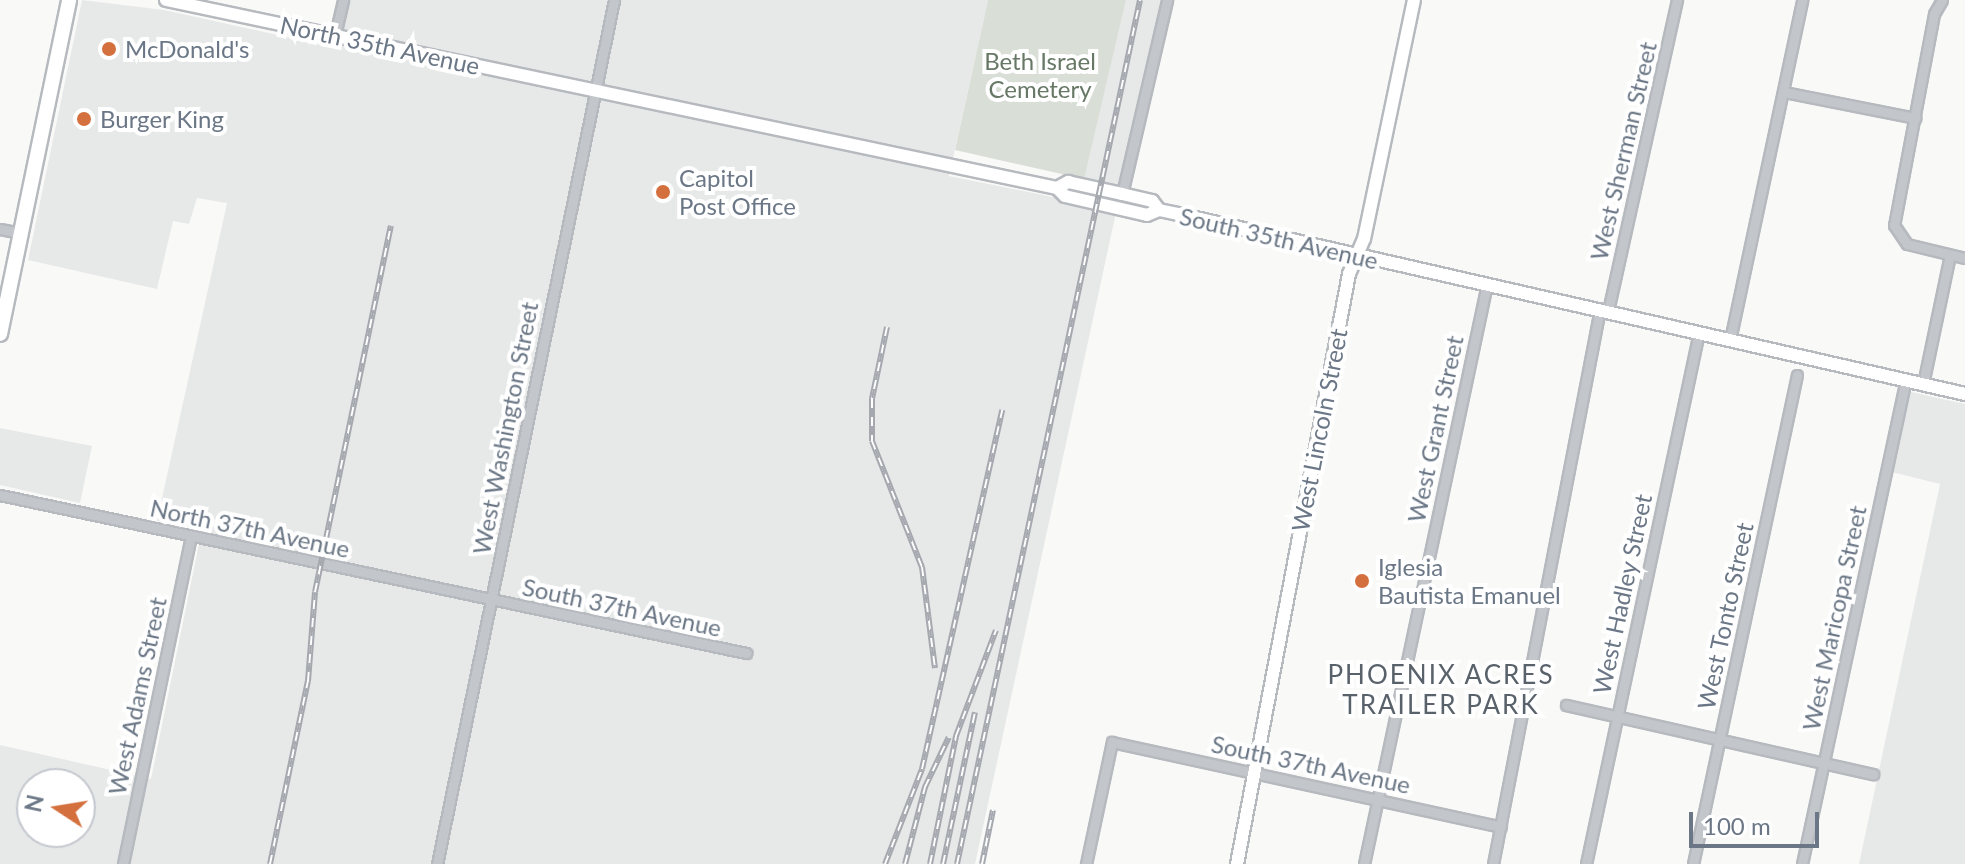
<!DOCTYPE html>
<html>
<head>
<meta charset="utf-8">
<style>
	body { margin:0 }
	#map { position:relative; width:1965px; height:864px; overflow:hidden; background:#f9f9f8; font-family:Lato,sans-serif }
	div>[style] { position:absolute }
	.built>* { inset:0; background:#e7e8e8 }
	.green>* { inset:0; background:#d9ded7 }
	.roads { filter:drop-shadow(2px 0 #b6babf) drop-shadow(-2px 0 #b6babf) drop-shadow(0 2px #b6babf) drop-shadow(0 -2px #b6babf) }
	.street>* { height:9px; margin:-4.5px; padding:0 4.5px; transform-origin:4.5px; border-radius:4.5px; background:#c3c6ca }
	.secondary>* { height:12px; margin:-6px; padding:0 6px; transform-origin:6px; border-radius:6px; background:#fff }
	.primary>* { height:14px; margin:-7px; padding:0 7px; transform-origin:7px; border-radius:7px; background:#fff }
	.rail>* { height:6px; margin-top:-3px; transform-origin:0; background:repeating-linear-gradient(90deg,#fff 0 9px,#a5a9af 0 18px); box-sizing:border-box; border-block:2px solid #a5a9af }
	.dots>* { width:22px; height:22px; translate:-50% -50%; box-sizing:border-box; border:4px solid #fff; border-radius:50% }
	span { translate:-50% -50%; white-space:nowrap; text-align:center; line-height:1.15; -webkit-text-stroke:8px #fff; paint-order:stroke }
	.street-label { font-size:24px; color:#6b7786 }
	.poi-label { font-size:24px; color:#6b7786 }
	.left { translate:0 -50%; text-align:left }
	.park-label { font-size:24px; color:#677866 }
	.neighbourhood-label { font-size:26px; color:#59616b; letter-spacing:2px }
	.north { position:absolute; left:16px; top:768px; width:80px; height:80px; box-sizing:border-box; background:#fff; border:2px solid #c4c9cf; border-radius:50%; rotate:282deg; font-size:22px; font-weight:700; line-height:32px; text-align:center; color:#6b7786 }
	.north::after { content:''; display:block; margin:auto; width:28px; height:36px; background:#d4703d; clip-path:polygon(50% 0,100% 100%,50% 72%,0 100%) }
	.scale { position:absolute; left:1689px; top:812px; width:130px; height:36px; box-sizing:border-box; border:4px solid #6b7786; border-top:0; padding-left:10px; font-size:24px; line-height:28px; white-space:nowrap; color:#6b7786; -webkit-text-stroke:6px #fff; paint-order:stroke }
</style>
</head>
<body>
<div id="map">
	<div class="built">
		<div style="clip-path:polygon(evenodd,82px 0,164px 10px,337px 48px,349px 0,988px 0,949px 176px,1078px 202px,1126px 0,1162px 0,975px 864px,0 864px,0 745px,151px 779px,202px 529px,157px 521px,227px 203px,197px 198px,189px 224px,173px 221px,157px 289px,28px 260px,82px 0,32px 784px,80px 784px,80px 832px,32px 832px,32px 784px)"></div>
		<div style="clip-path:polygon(1911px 392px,1965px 404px,1965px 864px,1859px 864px,1940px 484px,1892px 472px)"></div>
		<div style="clip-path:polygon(0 428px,92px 446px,80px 503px,0 485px)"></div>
	</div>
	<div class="green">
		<div style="clip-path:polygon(988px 0,1126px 0,1084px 179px,955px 150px)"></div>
	</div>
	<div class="roads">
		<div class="street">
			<div style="left:1942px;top:0;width:16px;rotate:120deg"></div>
			<div style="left:1934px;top:14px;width:215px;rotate:100.7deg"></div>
			<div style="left:1894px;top:225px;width:23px;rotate:56deg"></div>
			<div style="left:1907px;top:244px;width:60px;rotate:13.6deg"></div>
			<div style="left:335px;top:35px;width:36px;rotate:-77deg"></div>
			<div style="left:1784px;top:92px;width:134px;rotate:11.2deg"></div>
			<div style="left:1122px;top:194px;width:199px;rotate:-76.9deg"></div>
			<div style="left:0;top:229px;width:21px;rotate:11deg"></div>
			<div style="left:1608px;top:311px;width:319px;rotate:-77.5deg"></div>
			<div style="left:1730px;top:340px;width:348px;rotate:-78deg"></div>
			<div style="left:1923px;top:384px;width:132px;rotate:-78.2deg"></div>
			<div style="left:0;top:495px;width:763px;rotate:11.96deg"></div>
			<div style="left:1566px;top:705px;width:315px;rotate:12.7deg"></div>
			<div style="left:123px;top:864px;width:335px;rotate:-78.3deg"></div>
			<div style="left:437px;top:864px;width:882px;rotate:-78.42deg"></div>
			<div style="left:1086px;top:864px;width:125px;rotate:-78deg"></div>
			<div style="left:1112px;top:742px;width:398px;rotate:12.3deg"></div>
			<div style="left:1364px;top:864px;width:593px;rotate:-78.03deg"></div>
			<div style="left:1493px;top:864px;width:565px;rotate:-79.09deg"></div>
			<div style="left:1586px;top:864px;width:544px;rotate:-78.01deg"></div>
			<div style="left:1693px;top:864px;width:500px;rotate:-78deg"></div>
			<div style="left:1802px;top:864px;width:495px;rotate:-77.9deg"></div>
		</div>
		<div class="secondary">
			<div style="left:166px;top:0;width:911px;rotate:11.91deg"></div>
			<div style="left:1057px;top:188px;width:11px;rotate:45deg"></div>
			<div style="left:1065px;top:196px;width:84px;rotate:13deg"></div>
			<div style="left:1147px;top:215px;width:13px;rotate:-23deg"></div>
			<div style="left:1159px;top:210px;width:19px;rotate:12deg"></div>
			<div style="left:1178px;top:214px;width:807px;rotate:12.88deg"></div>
			<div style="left:1057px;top:188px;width:13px;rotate:-29deg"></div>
			<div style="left:1068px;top:182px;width:55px;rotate:12.5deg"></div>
			<div style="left:1122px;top:194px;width:31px;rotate:13deg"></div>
			<div style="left:1152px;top:201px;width:11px;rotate:52deg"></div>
			<div style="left:1237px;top:864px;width:601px;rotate:-79.25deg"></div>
			<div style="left:1349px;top:274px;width:38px;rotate:-67deg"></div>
			<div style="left:1364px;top:239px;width:244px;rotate:-78.2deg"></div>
		</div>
		<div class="primary">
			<div style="left:0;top:334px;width:341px;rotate:-78.3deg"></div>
		</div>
	</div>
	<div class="rail">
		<div style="left:887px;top:327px;width:74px;rotate:101.8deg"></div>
		<div style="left:872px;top:399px;width:42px;rotate:90deg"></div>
		<div style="left:872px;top:441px;width:136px;rotate:68.4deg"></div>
		<div style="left:922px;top:567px;width:102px;rotate:82.7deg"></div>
		<div style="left:270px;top:864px;width:187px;rotate:-78.3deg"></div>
		<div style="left:308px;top:681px;width:89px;rotate:-85.5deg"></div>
		<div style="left:315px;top:592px;width:374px;rotate:-78.3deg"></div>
		<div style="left:885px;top:864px;width:102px;rotate:-68.7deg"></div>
		<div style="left:922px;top:769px;width:368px;rotate:-77.4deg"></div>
		<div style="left:905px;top:864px;width:80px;rotate:-75.4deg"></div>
		<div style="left:925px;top:787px;width:55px;rotate:-64.4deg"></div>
		<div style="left:930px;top:864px;width:131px;rotate:-78.5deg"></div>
		<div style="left:956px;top:736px;width:113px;rotate:-69.3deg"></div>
		<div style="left:943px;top:864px;width:155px;rotate:-78.1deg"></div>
		<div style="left:957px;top:864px;width:883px;rotate:-78.04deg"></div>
		<div style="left:982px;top:864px;width:55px;rotate:-78.5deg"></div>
	</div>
	<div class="dots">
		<div style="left:109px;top:49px;background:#d4703d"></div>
		<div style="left:84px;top:119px;background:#d4703d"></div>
		<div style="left:663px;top:192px;background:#d4703d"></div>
		<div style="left:1362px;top:581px;background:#d4703d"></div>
	</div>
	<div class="street-label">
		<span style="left:380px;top:45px;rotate:12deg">North 35th Avenue</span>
		<span style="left:1623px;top:151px;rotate:-77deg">West Sherman Street</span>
		<span style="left:1279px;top:238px;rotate:13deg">South 35th Avenue</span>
		<span style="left:505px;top:428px;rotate:-79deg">West Washington Street</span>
		<span style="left:1435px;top:429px;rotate:-78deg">West Grant Street</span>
		<span style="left:1319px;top:430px;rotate:-79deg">West Lincoln Street</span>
		<span style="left:250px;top:528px;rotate:12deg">North 37th Avenue</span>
		<span style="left:1622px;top:594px;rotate:-78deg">West Hadley Street</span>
		<span style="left:622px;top:607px;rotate:12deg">South 37th Avenue</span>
		<span style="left:1725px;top:616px;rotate:-78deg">West Tonto Street</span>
		<span style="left:1834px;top:618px;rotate:-78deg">West Maricopa Street</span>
		<span style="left:137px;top:696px;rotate:-78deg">West Adams Street</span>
		<span style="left:1311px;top:764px;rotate:12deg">South 37th Avenue</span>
	</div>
	<div class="poi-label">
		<span class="left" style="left:125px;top:49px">McDonald's</span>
		<span class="left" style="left:100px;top:119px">Burger King</span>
		<span class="left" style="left:679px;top:192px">Capitol<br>Post Office</span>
		<span class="left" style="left:1378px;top:581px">Iglesia<br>Bautista Emanuel</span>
	</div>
	<div class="park-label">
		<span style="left:1040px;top:75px">Beth Israel<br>Cemetery</span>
	</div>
	<div class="neighbourhood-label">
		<span style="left:1441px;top:690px">PHOENIX ACRES<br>TRAILER PARK</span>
	</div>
	<div class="north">N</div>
	<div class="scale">100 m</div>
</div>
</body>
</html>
